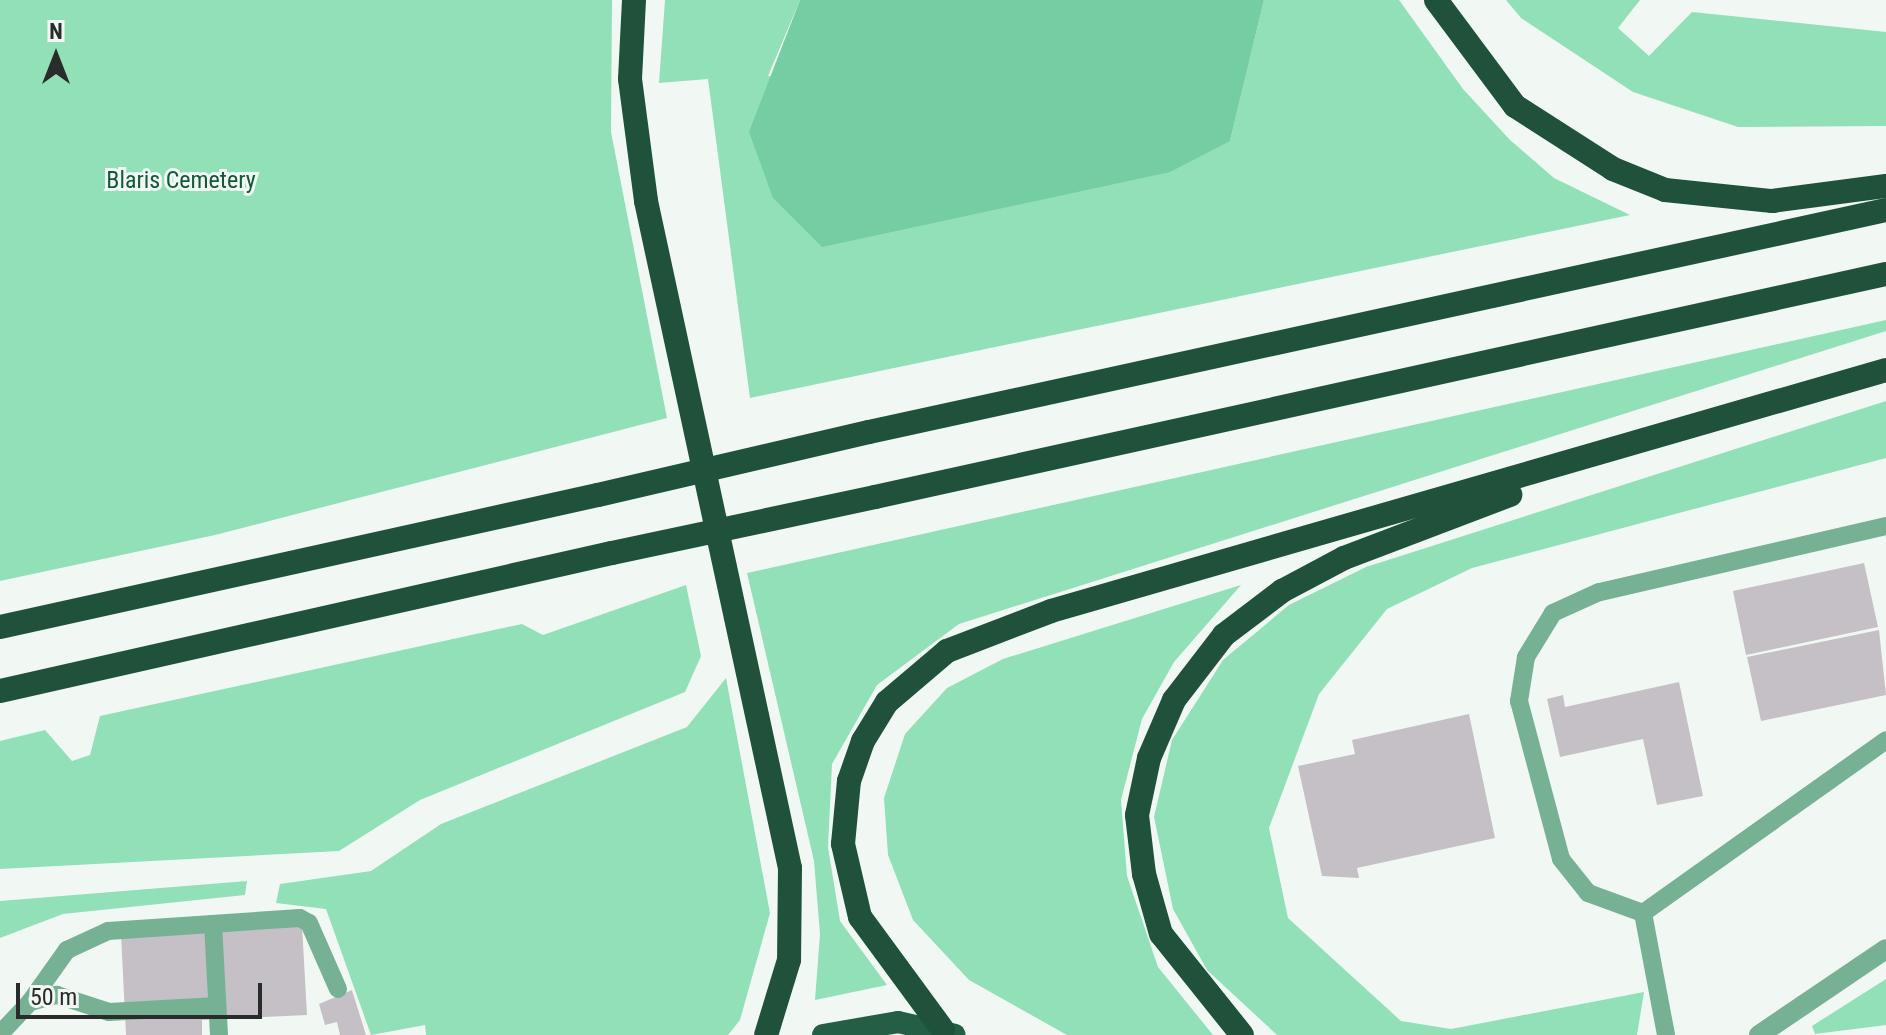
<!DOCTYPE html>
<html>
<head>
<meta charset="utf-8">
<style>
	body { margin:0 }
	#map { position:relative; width:1886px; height:1035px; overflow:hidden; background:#f1f8f4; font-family:"Roboto Condensed",sans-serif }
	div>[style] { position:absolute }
	.green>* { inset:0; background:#91e0b8 }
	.forest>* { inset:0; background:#74cda3 }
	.building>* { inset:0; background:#c4c0c6 }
	.service>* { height:18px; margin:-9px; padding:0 9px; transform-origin:9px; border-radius:9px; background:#77b194 }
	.minor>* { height:20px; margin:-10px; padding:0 10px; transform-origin:10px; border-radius:10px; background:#77b194 }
	.trunk>* { height:22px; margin:-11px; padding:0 11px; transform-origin:11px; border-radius:11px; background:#245f45 }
	.motorway>* { height:24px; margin:-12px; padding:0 12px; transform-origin:12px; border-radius:12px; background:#1f513b }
	.motorway-bridge>* { height:24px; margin:-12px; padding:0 12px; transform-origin:12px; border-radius:12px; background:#1f513b }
	span { translate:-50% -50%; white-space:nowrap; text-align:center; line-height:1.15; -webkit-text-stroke:6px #f1f8f4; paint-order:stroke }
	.park-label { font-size:24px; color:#12583c }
	.north { position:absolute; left:16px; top:16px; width:80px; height:80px; -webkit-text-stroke:6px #f1f8f4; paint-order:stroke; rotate:0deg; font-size:22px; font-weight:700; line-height:32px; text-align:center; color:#292c2a }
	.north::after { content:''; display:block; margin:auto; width:28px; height:36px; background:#292c2a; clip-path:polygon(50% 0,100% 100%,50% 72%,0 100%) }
	.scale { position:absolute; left:16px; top:983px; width:246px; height:36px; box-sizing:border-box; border:4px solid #292c2a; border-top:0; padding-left:10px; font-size:24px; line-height:28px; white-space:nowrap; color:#292c2a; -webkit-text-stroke:6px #f1f8f4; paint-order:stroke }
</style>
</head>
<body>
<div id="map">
	<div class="green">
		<div style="clip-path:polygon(0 0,612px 0,611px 132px,667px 418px,215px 535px,0 581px)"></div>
		<div style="clip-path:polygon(665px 0,800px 0,768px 76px,1230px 141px,1264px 0,1399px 0,1463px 89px,1510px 140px,1554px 178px,1630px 215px,750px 398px,708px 79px,659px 83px)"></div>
		<div style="clip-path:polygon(1506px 0,1640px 0,1618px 28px,1649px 56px,1692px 12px,1886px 32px,1886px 126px,1738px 127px,1633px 92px,1521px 18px)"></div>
		<div style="clip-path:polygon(1886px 320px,1886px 331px,959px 624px,877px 685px,832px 764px,828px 847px,840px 921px,887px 985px,815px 1000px,820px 934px,814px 861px,747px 573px)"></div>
		<div style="clip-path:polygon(1886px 401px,1886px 458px,1472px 568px,1387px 609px,1319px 694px,1269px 828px,1288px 918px,1401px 1021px,1451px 1029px,1644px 992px,1637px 1035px,1277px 1035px,1207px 970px,1173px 909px,1154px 817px,1172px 740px,1223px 660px,1289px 605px,1366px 567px)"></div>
		<div style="clip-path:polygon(686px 585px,701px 656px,685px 692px,420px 800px,339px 851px,0 869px,0 741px,45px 730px,72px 761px,90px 755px,100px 716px,522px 624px,543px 635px)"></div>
		<div style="clip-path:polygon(1241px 585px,1174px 662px,1142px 719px,1121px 800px,1127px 876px,1158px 967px,1213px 1035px,1067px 1035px,969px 980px,913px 920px,888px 855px,884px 798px,905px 734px,947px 688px,1003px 659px)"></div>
		<div style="clip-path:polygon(726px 678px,770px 913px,740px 1020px,728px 1035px,426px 1035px,425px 1025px,371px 1035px,326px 909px,276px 903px,280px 884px,371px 871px,441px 824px,687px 727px)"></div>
		<div style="clip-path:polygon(247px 881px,245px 895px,63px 914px,0 938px,0 901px)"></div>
		<div style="clip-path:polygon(1886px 979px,1886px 1025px,1815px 1034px,1812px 1026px)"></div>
	</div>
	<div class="forest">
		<div style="clip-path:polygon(800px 0,1264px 0,1230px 141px,1170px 172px,822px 247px,773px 198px,749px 132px)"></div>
	</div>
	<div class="building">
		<div style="clip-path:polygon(1864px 563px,1878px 627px,1746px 655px,1733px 591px)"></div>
		<div style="clip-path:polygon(1879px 630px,1886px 695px,1761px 721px,1747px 657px)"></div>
		<div style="clip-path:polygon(1679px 682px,1703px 796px,1657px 805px,1643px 739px,1560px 757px,1547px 699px,1563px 695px,1565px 707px)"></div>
		<div style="clip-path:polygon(1469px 714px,1495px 838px,1357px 868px,1359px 878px,1322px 876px,1298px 766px,1355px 754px,1352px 740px)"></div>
		<div style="clip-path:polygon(302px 925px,307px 1015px,202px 1020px,202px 1035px,126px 1035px,121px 935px)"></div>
		<div style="clip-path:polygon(352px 990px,366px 1035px,340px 1035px,337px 1022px,325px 1025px,319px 1004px)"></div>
	</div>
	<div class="service">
		<div style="left:1886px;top:526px;width:294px;rotate:167deg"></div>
		<div style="left:1599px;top:592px;width:51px;rotate:155.5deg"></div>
		<div style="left:1553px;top:613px;width:52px;rotate:121.5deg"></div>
		<div style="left:1526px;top:657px;width:45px;rotate:99deg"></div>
		<div style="left:1519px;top:701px;width:163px;rotate:75.1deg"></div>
		<div style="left:1561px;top:859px;width:43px;rotate:51.5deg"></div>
		<div style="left:1588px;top:893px;width:59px;rotate:20deg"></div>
		<div style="left:1643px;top:913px;width:298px;rotate:-35.4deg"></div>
		<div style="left:1643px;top:913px;width:124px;rotate:79.3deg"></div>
		<div style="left:213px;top:924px;width:111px;rotate:86.9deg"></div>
		<div style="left:30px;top:1002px;width:64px;rotate:-54.6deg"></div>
		<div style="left:67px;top:950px;width:45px;rotate:-24.9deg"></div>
		<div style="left:108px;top:931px;width:192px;rotate:-3.9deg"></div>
		<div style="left:300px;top:918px;width:10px;rotate:29deg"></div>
		<div style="left:309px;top:923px;width:72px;rotate:66.3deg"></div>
		<div style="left:0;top:1034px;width:44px;rotate:-46.8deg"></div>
		<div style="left:30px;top:1002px;width:28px;rotate:-15deg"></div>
		<div style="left:57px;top:995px;width:55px;rotate:18.1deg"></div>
		<div style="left:109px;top:1012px;width:108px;rotate:-3.2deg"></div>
	</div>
	<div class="minor">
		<div style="left:1759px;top:1035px;width:153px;rotate:-34.1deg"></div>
	</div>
	<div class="trunk">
		<div style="left:823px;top:1035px;width:76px;rotate:-9.8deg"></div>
		<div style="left:898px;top:1022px;width:58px;rotate:12.8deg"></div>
	</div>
	<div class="motorway">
		<div style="left:634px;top:0;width:79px;rotate:92.9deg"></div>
		<div style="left:630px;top:79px;width:123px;rotate:82.5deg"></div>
		<div style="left:646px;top:201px;width:682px;rotate:77.82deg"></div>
		<div style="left:790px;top:868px;width:92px;rotate:90.6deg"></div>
		<div style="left:789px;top:960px;width:78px;rotate:107deg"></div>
		<div style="left:1436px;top:0;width:132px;rotate:53.3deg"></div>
		<div style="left:1515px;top:106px;width:117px;rotate:32.7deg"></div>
		<div style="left:1613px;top:169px;width:56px;rotate:22deg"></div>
		<div style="left:1665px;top:190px;width:108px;rotate:5.9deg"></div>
		<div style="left:1772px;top:201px;width:115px;rotate:-7.5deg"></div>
		<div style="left:869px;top:432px;width:1041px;rotate:-12.31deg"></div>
		<div style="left:875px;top:497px;width:1035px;rotate:-12.44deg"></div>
		<div style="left:0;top:627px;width:612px;rotate:-12.45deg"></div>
		<div style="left:0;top:691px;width:627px;rotate:-12.71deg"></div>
		<div style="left:943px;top:1030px;width:140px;rotate:-126.3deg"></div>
		<div style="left:860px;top:917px;width:75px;rotate:-103.1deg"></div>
		<div style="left:843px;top:844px;width:63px;rotate:-84.6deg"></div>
		<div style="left:849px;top:781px;width:42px;rotate:-70.7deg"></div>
		<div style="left:863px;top:741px;width:46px;rotate:-58.4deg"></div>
		<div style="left:887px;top:702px;width:79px;rotate:-40.4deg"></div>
		<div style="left:947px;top:651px;width:111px;rotate:-21deg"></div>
		<div style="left:1051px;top:611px;width:869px;rotate:-16.1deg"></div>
		<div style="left:1242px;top:1035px;width:129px;rotate:-128.7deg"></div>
		<div style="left:1161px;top:934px;width:62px;rotate:-105.8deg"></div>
		<div style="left:1144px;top:874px;width:59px;rotate:-96.8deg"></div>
		<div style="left:1137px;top:815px;width:58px;rotate:-78.1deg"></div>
		<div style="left:1149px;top:758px;width:63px;rotate:-66.7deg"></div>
		<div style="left:1174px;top:700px;width:82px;rotate:-52.4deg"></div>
		<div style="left:1224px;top:635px;width:73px;rotate:-37.2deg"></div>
		<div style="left:1282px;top:591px;width:70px;rotate:-28deg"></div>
		<div style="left:1344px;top:558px;width:178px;rotate:-20.8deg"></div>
	</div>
	<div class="motorway-bridge">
		<div style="left:598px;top:495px;width:278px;rotate:-13.1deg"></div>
		<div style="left:612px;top:553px;width:269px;rotate:-12deg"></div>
	</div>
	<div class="park-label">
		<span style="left:181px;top:181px">Blaris Cemetery</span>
	</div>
	<div class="north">N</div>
	<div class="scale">50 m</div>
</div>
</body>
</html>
